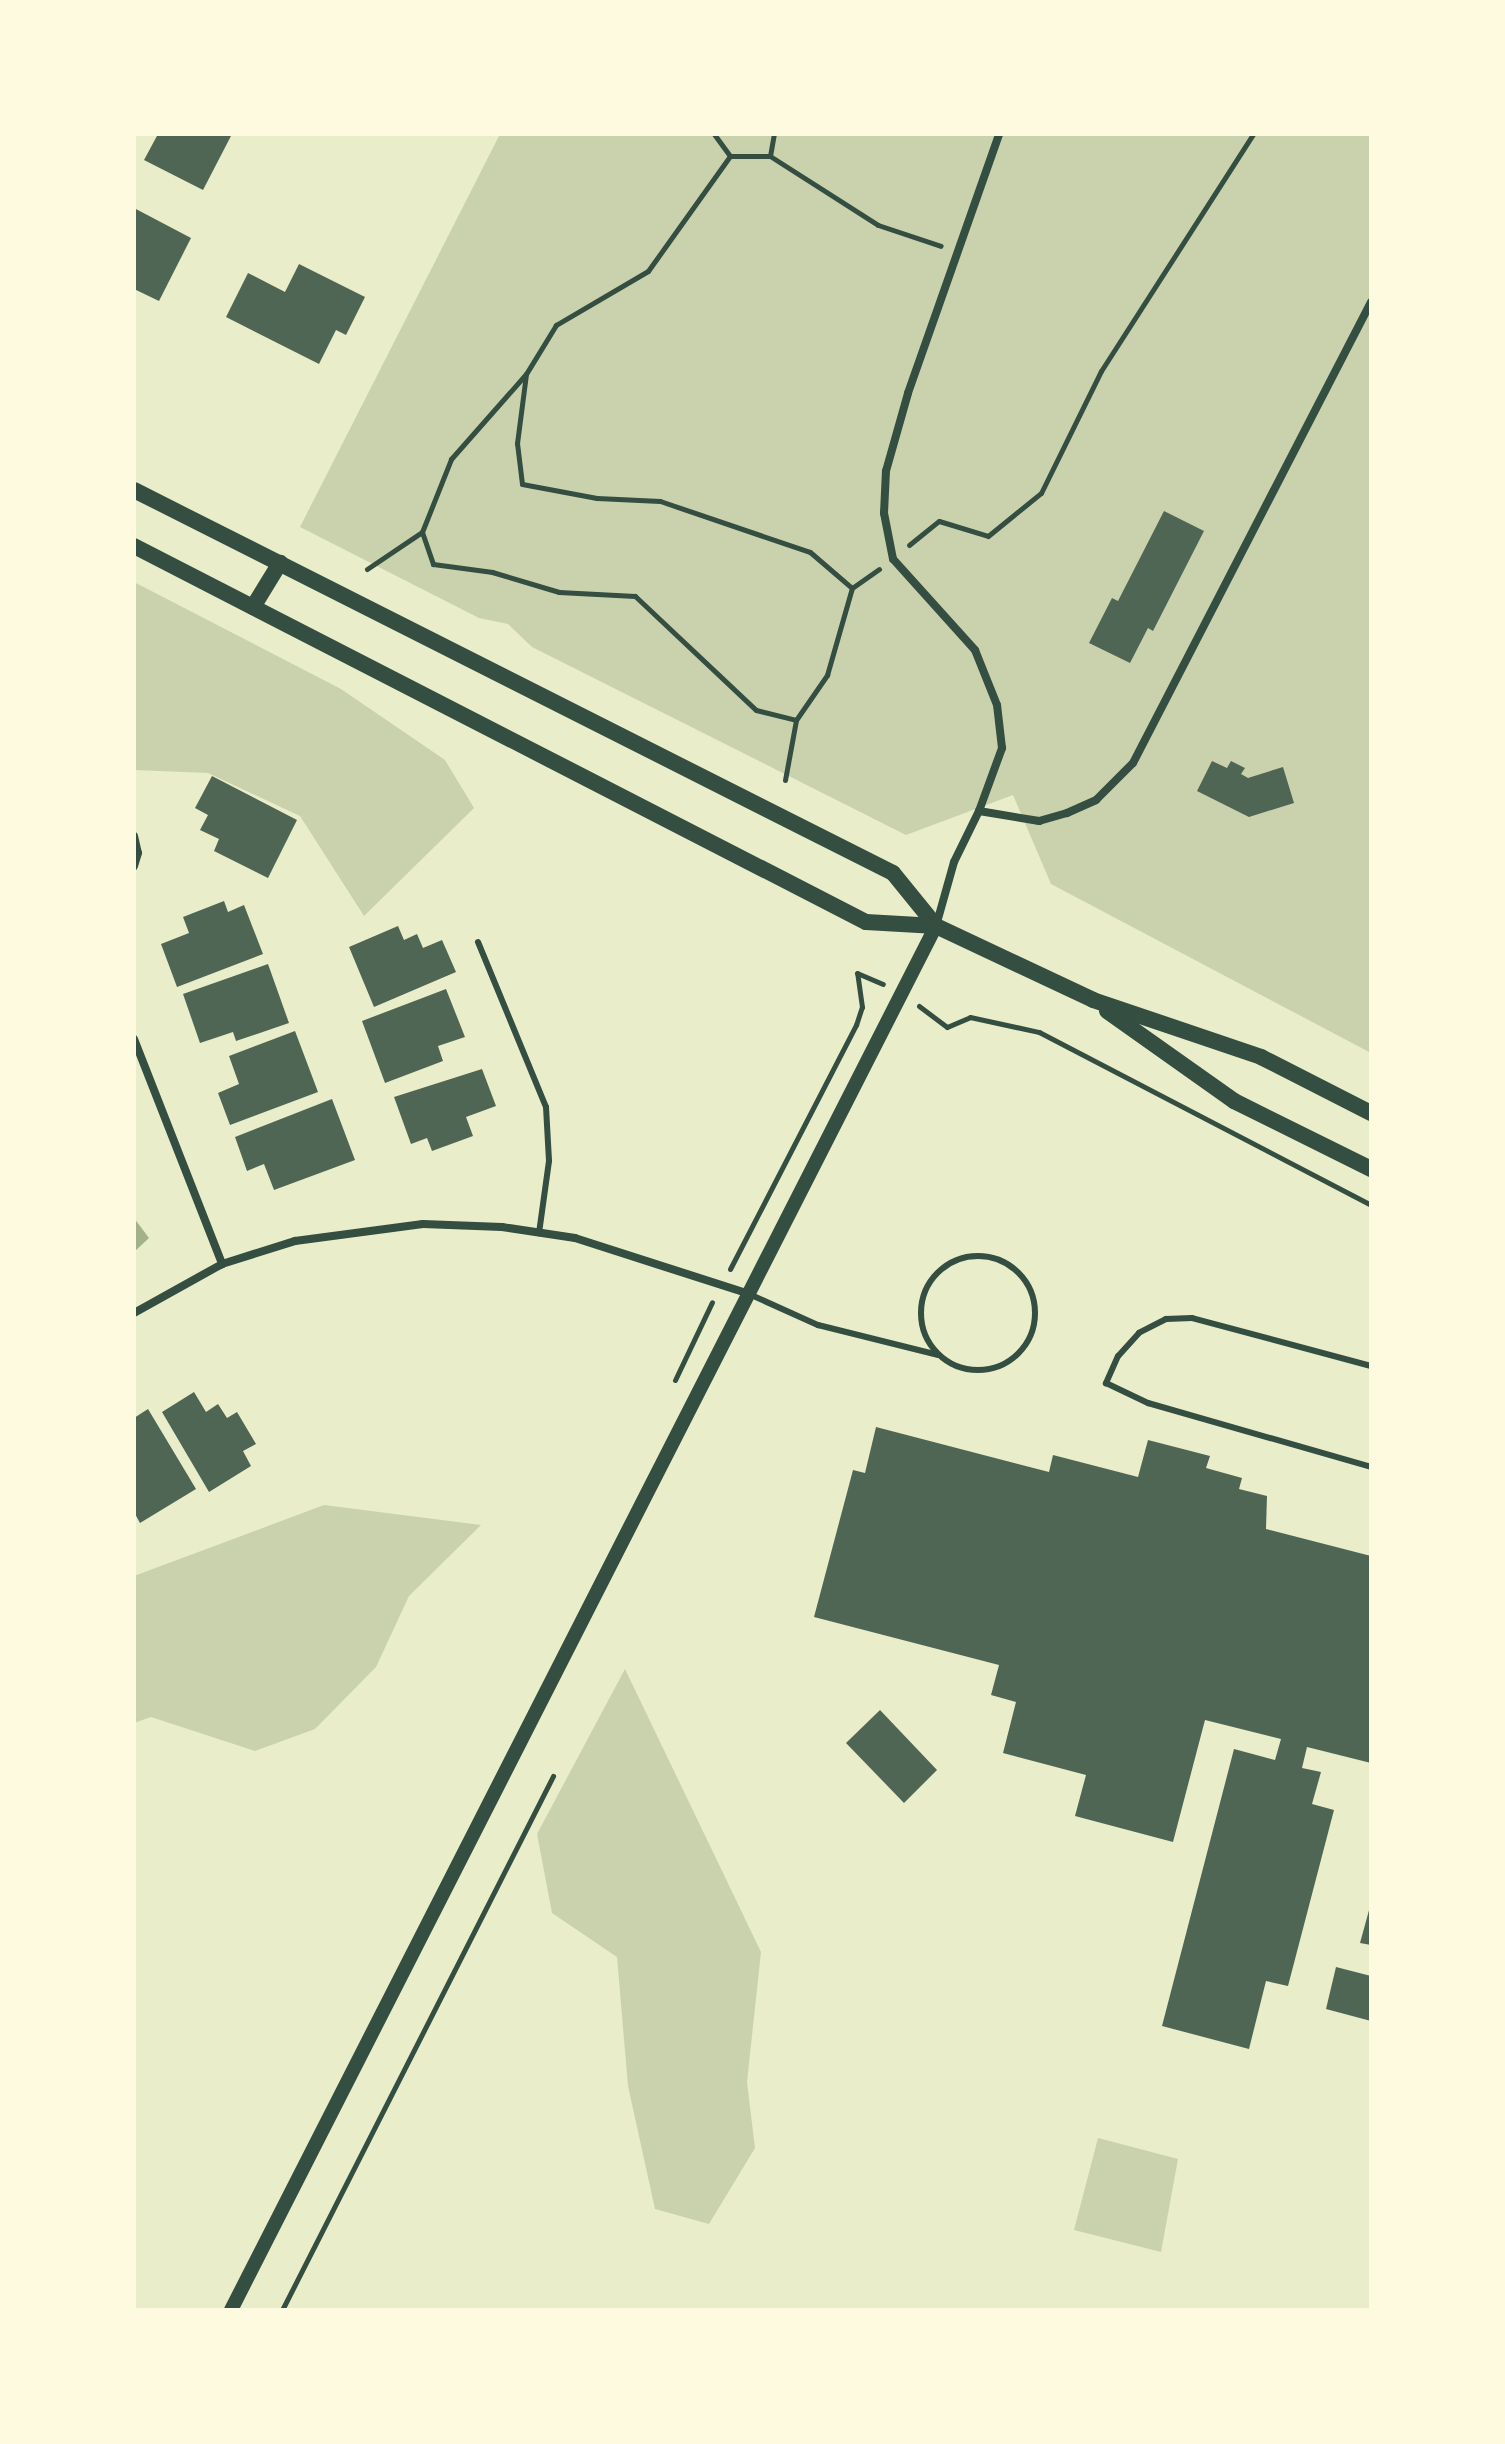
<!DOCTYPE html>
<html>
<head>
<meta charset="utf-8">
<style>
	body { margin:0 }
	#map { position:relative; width:1505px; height:2444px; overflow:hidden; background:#e9edc9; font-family:"Alegreya Sans",sans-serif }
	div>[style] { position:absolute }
	.green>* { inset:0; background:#cad2ad }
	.water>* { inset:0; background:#a3b18a }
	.building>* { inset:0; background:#4f6655 }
	.path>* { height:5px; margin:-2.5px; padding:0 2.5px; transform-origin:2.5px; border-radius:2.5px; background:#344e41 }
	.service>* { height:6px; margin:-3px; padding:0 3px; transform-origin:3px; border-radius:3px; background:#344e41 }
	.service>.ring { margin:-3px; padding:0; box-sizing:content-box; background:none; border:6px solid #344e41; border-radius:50% }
	.minor>* { height:8px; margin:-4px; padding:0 4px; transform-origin:4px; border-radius:4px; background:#344e41 }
	.tertiary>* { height:14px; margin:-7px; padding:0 7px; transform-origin:7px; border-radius:7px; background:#344e41 }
	.secondary>* { height:16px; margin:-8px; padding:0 8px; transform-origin:8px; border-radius:8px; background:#344e41 }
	span { translate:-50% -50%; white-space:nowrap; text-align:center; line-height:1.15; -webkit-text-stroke:8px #fefae0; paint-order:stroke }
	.frame { position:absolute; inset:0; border:136px solid #fefae0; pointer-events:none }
</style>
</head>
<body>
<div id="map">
	<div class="green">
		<div style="clip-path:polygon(500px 134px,1371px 134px,1371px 1053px,1051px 884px,1013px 795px,906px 835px,532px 647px,508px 624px,479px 618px,300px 527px)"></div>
		<div style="clip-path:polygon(134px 582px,341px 689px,445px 760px,474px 808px,364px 916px,300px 816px,208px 773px,134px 770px)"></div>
		<div style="clip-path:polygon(324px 1505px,481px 1525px,409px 1596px,376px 1667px,315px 1729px,255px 1751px,151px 1717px,134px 1723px,134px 1576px)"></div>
		<div style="clip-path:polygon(625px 1669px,761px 1952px,747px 2082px,755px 2148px,709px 2224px,655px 2209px,628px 2086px,617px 1957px,552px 1913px,537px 1834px)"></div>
		<div style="clip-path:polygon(1098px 2138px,1178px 2159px,1161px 2252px,1074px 2230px)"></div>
	</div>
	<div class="water">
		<div style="clip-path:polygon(134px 1218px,149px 1238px,134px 1252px)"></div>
	</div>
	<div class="building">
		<div style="clip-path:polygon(158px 134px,232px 134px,203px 190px,144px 160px)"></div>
		<div style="clip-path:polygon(134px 208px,191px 238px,159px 301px,134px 289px)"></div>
		<div style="clip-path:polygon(299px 264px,365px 297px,346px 335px,336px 330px,319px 364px,226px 317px,248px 273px,285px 292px)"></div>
		<div style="clip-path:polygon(1164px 511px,1204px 531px,1153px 631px,1148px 628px,1130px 663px,1089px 643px,1112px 598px,1118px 601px)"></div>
		<div style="clip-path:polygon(1212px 761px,1227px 768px,1231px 761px,1245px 768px,1241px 774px,1248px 778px,1283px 767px,1294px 803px,1249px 817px,1197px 791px)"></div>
		<div style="clip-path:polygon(212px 776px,297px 820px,268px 878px,214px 851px,219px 839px,200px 830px,208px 815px,195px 808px)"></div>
		<div style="clip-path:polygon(224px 901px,228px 912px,244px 905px,263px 954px,177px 987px,161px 944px,189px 933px,183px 917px)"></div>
		<div style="clip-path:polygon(398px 926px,404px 940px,417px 934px,423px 948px,442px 940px,456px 972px,374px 1007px,349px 947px)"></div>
		<div style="clip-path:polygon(268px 964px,289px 1023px,236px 1041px,233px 1032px,200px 1043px,183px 994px)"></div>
		<div style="clip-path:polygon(446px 989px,465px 1037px,438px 1046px,443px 1061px,385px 1083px,362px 1021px)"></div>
		<div style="clip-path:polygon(295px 1031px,318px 1092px,230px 1125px,218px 1093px,239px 1084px,229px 1056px)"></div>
		<div style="clip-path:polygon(482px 1069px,496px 1106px,466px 1117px,473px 1136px,432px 1151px,427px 1138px,411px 1144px,394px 1097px)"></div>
		<div style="clip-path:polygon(332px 1099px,355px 1160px,274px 1190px,264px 1164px,247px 1171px,235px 1137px)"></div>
		<div style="clip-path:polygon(194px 1392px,206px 1412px,218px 1404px,227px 1418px,237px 1412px,256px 1444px,243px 1451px,251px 1466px,209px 1492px,162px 1412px)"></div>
		<div style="clip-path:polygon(148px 1409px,196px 1489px,140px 1523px,134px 1512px,134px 1418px)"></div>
		<div style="clip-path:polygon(876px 1427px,1049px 1472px,1053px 1455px,1138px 1477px,1148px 1440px,1210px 1456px,1206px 1468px,1242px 1478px,1239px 1489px,1267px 1496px,1266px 1529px,1371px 1556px,1371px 1763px,1307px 1747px,1302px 1768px,1321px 1772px,1312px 1804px,1334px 1810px,1288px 1986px,1266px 1981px,1249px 2049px,1162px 2026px,1234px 1749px,1275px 1760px,1281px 1739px,1205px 1720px,1173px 1842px,1075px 1816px,1086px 1775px,1003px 1753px,1016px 1702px,991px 1695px,999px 1665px,814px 1617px,853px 1470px,865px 1473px)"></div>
		<div style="clip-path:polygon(880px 1710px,937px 1770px,904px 1803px,846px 1743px)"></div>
		<div style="clip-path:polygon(1371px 1903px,1371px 1945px,1360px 1943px)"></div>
		<div style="clip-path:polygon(1336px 1967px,1371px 1976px,1371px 2021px,1326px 2009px)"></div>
	</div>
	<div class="path">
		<div style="left:714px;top:134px;width:27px;rotate:54deg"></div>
		<div style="left:730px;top:156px;width:141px;rotate:125.5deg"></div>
		<div style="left:648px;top:271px;width:107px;rotate:149.6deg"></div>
		<div style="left:556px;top:325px;width:57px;rotate:121.5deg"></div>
		<div style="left:526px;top:374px;width:70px;rotate:97.4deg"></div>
		<div style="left:517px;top:443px;width:41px;rotate:83deg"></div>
		<div style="left:522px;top:484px;width:76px;rotate:10.6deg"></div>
		<div style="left:597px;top:498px;width:63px;rotate:2.7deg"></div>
		<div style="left:660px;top:501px;width:158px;rotate:18.8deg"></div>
		<div style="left:810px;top:552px;width:55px;rotate:40.6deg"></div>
		<div style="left:852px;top:588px;width:33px;rotate:-35deg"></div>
		<div style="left:730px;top:156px;width:40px"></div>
		<div style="left:770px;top:156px;width:128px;rotate:32.6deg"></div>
		<div style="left:878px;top:225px;width:66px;rotate:18.4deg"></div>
		<div style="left:770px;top:156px;width:22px;rotate:-80deg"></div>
		<div style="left:422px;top:532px;width:34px;rotate:71deg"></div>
		<div style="left:433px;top:564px;width:60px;rotate:7.7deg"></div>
		<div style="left:492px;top:572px;width:70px;rotate:16.6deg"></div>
		<div style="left:559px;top:592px;width:76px;rotate:3deg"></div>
		<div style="left:635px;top:596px;width:166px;rotate:43.3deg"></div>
		<div style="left:756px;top:710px;width:41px;rotate:14deg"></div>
		<div style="left:909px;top:545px;width:38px;rotate:-39deg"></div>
		<div style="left:939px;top:521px;width:51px;rotate:17deg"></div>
		<div style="left:988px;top:536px;width:68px;rotate:-39.1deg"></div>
		<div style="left:1041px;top:493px;width:136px;rotate:-63.8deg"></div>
		<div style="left:1101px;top:371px;width:282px;rotate:-57.3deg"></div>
		<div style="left:367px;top:569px;width:66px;rotate:-33.9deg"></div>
		<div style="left:422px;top:532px;width:79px;rotate:-68.3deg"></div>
		<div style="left:451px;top:459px;width:113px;rotate:-48.6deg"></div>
		<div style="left:785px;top:780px;width:61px;rotate:-79.6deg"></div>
		<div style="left:796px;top:720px;width:55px;rotate:-55.4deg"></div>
		<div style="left:827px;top:675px;width:91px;rotate:-74deg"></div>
		<div style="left:919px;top:1006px;width:35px;rotate:37deg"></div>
		<div style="left:947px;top:1027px;width:25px;rotate:-23deg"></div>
		<div style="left:970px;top:1017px;width:71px;rotate:12.3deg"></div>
		<div style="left:1039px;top:1032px;width:374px;rotate:27.5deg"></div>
		<div style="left:730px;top:1269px;width:275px;rotate:-62.7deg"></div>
		<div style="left:856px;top:1025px;width:19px;rotate:-72deg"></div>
		<div style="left:862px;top:1007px;width:34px;rotate:-98deg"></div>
		<div style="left:857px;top:973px;width:28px;rotate:23deg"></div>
		<div style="left:675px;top:1380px;width:86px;rotate:-64.6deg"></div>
		<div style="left:282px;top:2310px;width:599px;rotate:-63.09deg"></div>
	</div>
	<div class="service">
		<div style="left:478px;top:942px;width:178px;rotate:67.6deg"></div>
		<div style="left:546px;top:1107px;width:54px;rotate:86.8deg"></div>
		<div style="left:549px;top:1161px;width:73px;rotate:97.9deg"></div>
		<div class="ring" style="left:921px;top:1256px;width:108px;height:108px"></div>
		<div style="left:749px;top:1294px;width:76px;rotate:24.2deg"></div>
		<div style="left:818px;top:1325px;width:124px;rotate:14deg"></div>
		<div style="left:1371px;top:1366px;width:185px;rotate:-165deg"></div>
		<div style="left:1192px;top:1318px;width:26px;rotate:178deg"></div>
		<div style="left:1166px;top:1319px;width:30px;rotate:153deg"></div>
		<div style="left:1139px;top:1333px;width:31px;rotate:132deg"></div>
		<div style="left:1118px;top:1356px;width:30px;rotate:114deg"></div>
		<div style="left:1106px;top:1383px;width:47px;rotate:25.5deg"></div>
		<div style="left:1148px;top:1403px;width:232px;rotate:16deg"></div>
	</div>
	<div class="minor">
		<div style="left:979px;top:811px;width:67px;rotate:-69.9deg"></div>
		<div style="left:1002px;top:748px;width:43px;rotate:-96.6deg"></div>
		<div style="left:997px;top:705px;width:59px;rotate:-111.8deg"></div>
		<div style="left:975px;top:650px;width:122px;rotate:-132deg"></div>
		<div style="left:893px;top:559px;width:47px;rotate:-101.1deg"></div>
		<div style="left:884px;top:513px;width:42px;rotate:-87.3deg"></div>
		<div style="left:886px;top:471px;width:81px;rotate:-74.2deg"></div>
		<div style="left:908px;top:393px;width:275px;rotate:-70.6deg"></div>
		<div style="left:134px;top:836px;width:17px;rotate:77deg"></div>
		<div style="left:138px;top:853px;width:14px;rotate:107deg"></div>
		<div style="left:936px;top:926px;width:66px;rotate:-74.3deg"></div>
		<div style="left:954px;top:862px;width:57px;rotate:-63.9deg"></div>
		<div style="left:979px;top:811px;width:61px;rotate:9.5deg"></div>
		<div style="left:1039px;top:821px;width:29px;rotate:-16deg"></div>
		<div style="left:1067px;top:813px;width:32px;rotate:-24deg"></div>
		<div style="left:1096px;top:800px;width:52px;rotate:-45deg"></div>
		<div style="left:1133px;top:763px;width:519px;rotate:-62.69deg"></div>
		<div style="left:134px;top:1039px;width:242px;rotate:68.6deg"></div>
		<div style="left:134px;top:1313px;width:101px;rotate:-29.1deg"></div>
		<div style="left:222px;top:1264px;width:77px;rotate:-17.5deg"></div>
		<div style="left:295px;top:1241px;width:129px;rotate:-7.6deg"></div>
		<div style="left:423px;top:1224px;width:79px;rotate:2.2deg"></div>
		<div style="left:502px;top:1227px;width:74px;rotate:8.6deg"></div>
		<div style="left:575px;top:1238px;width:180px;rotate:17.8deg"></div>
	</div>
	<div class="tertiary">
		<div style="left:231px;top:2310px;width:1553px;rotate:-63.01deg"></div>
	</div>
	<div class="secondary">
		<div style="left:134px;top:490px;width:850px;rotate:26.78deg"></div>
		<div style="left:893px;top:873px;width:68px;rotate:50.9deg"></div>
		<div style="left:134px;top:546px;width:823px;rotate:27.19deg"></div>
		<div style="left:866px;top:922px;width:70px;rotate:3.3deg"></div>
		<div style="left:936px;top:926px;width:174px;rotate:25.2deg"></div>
		<div style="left:1093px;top:1000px;width:177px;rotate:18.7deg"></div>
		<div style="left:1261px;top:1057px;width:123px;rotate:27deg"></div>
		<div style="left:253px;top:607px;width:52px;rotate:-58.5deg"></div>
		<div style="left:1107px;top:1011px;width:156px;rotate:35.3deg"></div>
		<div style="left:1234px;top:1101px;width:153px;rotate:26.4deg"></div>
	</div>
	<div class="frame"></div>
</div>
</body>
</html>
